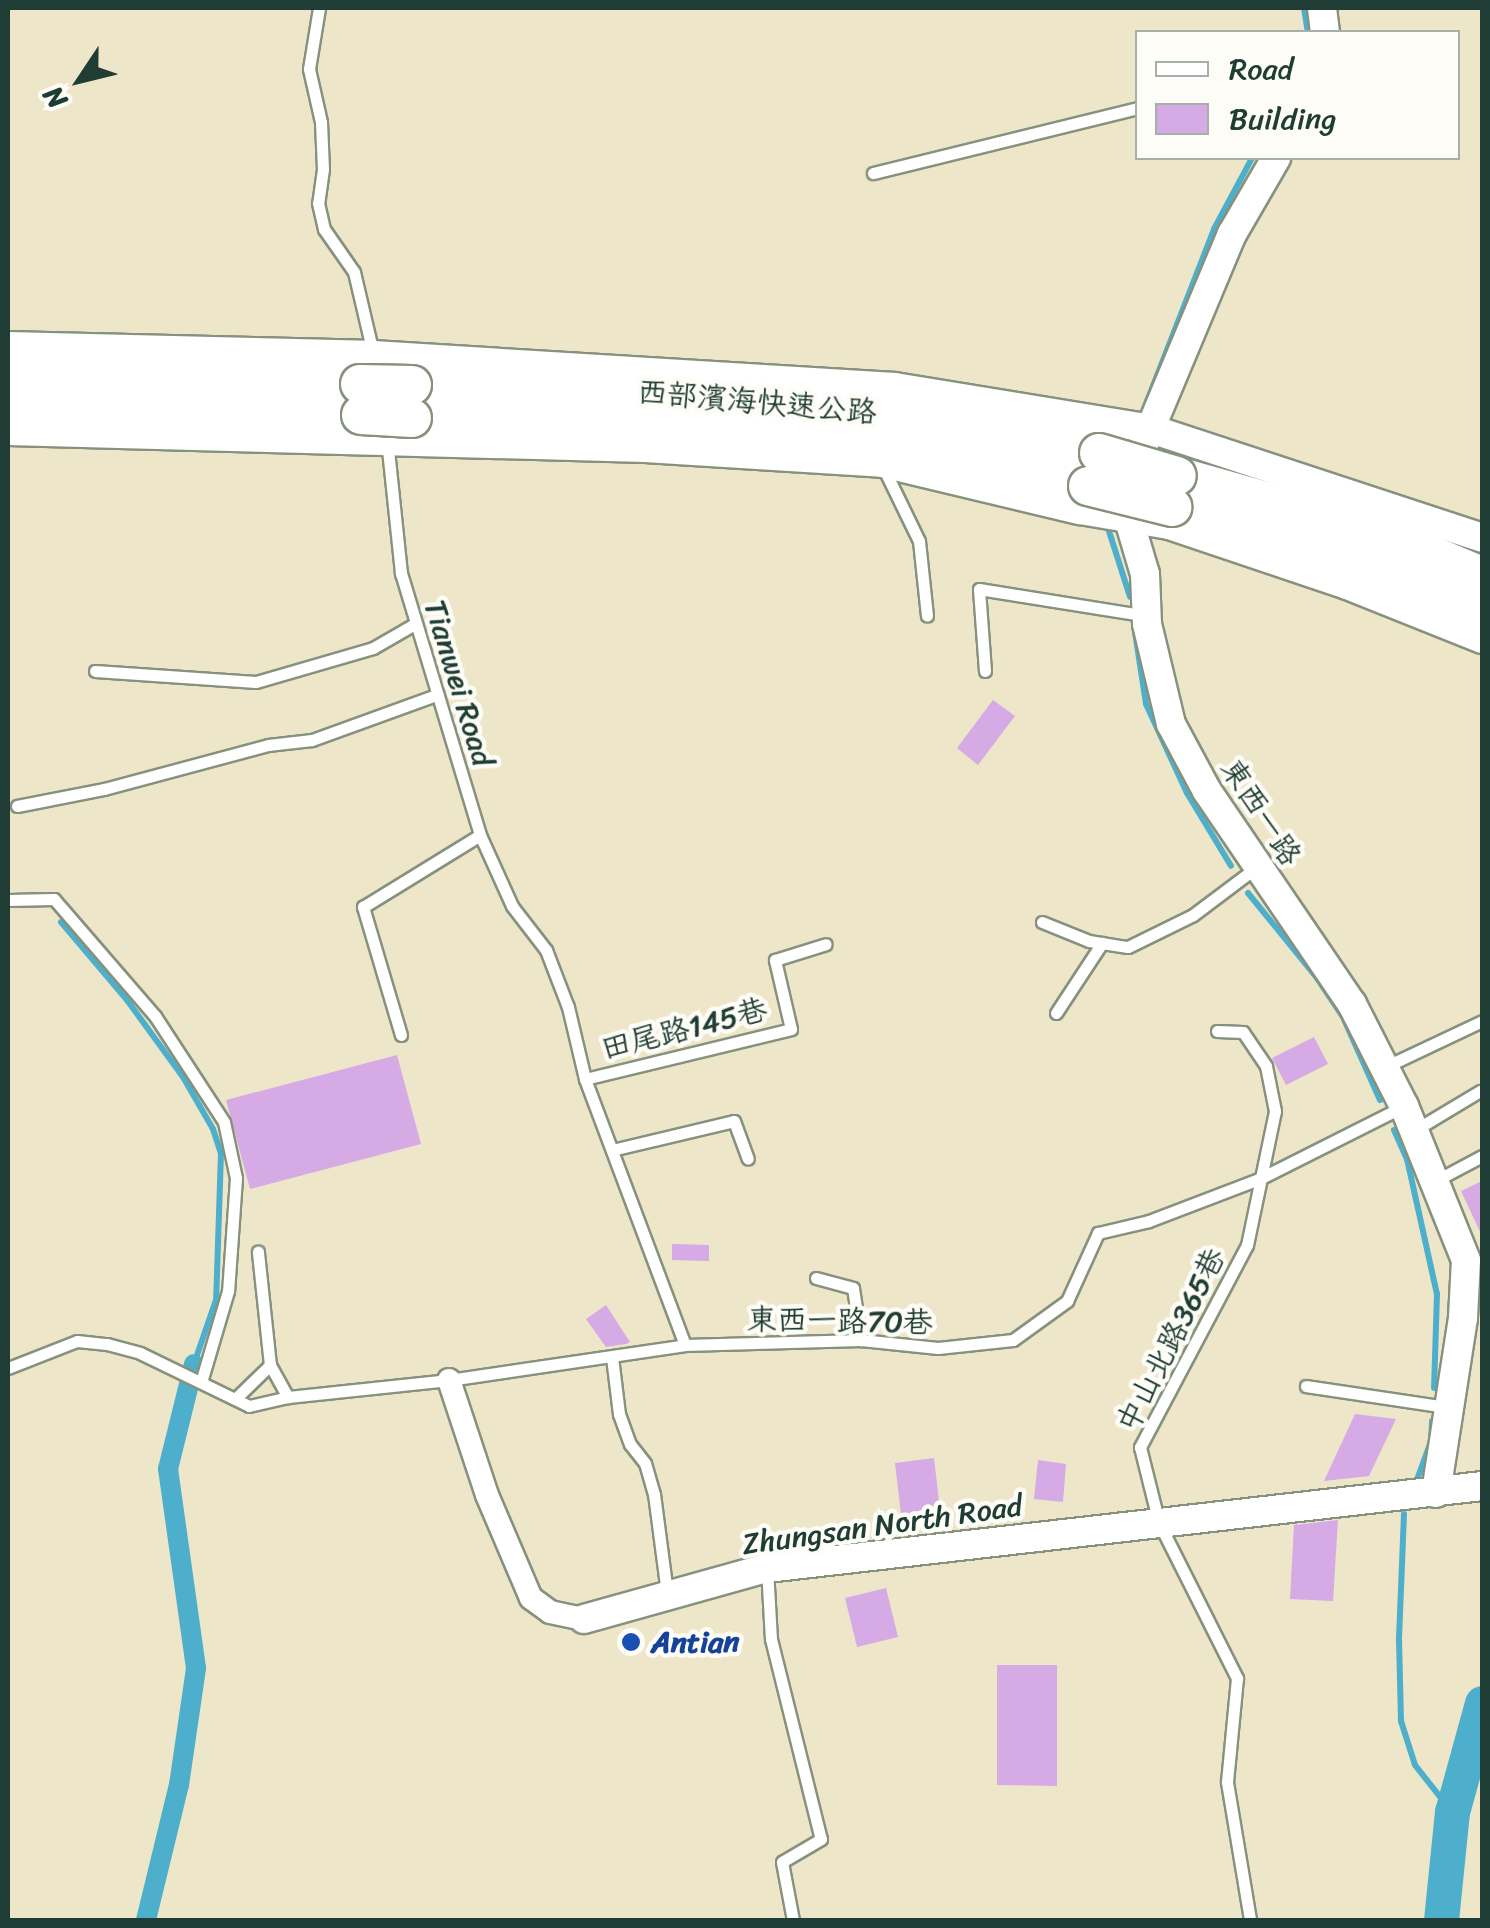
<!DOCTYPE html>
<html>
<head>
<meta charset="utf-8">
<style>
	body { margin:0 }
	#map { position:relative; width:1490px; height:1928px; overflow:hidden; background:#eee6c9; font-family:Sriracha,"LXGW WenKai TC",sans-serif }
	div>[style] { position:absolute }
	.stream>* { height:6px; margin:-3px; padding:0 3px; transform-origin:3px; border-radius:3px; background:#4dafcc }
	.canal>* { height:20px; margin:-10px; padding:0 10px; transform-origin:10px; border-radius:10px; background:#4dafcc }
	.river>* { height:35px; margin:-17.5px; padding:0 17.5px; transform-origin:17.5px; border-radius:17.5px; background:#4dafcc }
	.building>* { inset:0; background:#d6aae4 }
	.roads { filter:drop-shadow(2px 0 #86927e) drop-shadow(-2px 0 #86927e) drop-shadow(0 2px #86927e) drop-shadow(0 -2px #86927e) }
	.service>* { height:11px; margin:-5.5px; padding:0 5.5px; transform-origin:5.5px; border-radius:5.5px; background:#fff }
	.minor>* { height:22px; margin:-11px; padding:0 11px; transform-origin:11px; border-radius:11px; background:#fff }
	.tertiary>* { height:28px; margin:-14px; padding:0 14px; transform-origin:14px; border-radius:14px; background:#fff }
	.trunk>* { height:38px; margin:-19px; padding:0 19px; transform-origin:19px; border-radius:19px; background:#fff }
	.bridges { filter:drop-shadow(2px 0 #86927e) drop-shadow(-2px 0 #86927e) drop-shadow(0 2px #86927e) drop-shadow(0 -2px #86927e) }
	.trunk-bridge>* { height:38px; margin:-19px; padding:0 19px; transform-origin:19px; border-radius:19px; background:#fff }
	.dots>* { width:28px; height:28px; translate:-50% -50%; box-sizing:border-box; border:5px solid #fdfcf7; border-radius:50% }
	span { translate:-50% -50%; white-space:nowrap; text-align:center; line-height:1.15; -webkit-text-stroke:9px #fdfcf7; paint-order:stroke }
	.street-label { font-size:30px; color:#1f3d34 }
	.transit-label { font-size:30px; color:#164399; font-weight:700 }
	.left { translate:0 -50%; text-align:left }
	.frame { position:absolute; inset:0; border:10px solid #1f3d34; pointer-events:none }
	.legend { position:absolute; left:1135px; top:30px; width:325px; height:130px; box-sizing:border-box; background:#fdfcf7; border:2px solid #a4b0a9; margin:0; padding:12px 18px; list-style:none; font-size:30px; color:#1f3d34 }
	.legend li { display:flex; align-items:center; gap:20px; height:50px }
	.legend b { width:50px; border:2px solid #a4b0a9 }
	.north { position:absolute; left:30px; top:30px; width:100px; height:100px; -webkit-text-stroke:8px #fdfcf7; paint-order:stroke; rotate:235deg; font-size:28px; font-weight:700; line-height:40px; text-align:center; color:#1f3d34 }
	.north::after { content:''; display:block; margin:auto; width:35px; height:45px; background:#1f3d34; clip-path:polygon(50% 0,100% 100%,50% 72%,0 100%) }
</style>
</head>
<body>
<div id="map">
	<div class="stream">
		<div style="left:1304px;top:8px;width:24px;rotate:81deg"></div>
		<div style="left:1144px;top:409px;width:193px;rotate:-68.7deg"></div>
		<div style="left:1214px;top:229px;width:81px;rotate:-61.8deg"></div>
		<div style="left:1108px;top:528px;width:72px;rotate:72.3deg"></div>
		<div style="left:1135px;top:632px;width:73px;rotate:81.3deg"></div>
		<div style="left:1146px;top:704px;width:98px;rotate:65.3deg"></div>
		<div style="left:1187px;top:793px;width:85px;rotate:58.9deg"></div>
		<div style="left:1248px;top:893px;width:109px;rotate:50.9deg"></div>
		<div style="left:1317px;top:978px;width:47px;rotate:56.3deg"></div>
		<div style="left:1343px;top:1017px;width:91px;rotate:66deg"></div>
		<div style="left:61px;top:922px;width:102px;rotate:49.8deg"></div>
		<div style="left:127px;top:1000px;width:95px;rotate:54deg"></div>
		<div style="left:183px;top:1077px;width:60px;rotate:60deg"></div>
		<div style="left:213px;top:1129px;width:25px;rotate:72deg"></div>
		<div style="left:221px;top:1153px;width:147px;rotate:91.9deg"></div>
		<div style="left:216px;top:1300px;width:68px;rotate:109deg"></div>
		<div style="left:1394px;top:1130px;width:32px;rotate:66deg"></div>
		<div style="left:1407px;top:1159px;width:138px;rotate:77.5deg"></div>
		<div style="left:1437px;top:1294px;width:94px;rotate:91.8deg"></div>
		<div style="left:1418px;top:1477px;width:37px;rotate:-70deg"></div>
		<div style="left:1431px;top:1442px;width:21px;rotate:-87deg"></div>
		<div style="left:1404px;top:1514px;width:125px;rotate:92.3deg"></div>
		<div style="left:1399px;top:1639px;width:82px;rotate:88.6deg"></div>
		<div style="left:1401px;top:1721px;width:46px;rotate:72.3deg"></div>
		<div style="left:1415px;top:1765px;width:60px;rotate:51.8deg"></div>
	</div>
	<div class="canal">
		<div style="left:146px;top:1920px;width:139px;rotate:-76.3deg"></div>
		<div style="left:179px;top:1785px;width:118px;rotate:-81.7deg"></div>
		<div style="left:196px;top:1668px;width:201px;rotate:-98deg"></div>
		<div style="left:168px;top:1469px;width:108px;rotate:-76.1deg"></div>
	</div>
	<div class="river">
		<div style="left:1441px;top:1920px;width:109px;rotate:-84.2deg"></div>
		<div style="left:1452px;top:1812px;width:113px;rotate:-74.6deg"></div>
	</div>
	<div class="building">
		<div style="clip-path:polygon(993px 700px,1015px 716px,978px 765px,957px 748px)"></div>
		<div style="clip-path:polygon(1314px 1037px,1328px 1064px,1286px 1085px,1272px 1058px)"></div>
		<div style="clip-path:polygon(397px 1055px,421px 1144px,250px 1189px,226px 1100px)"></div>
		<div style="clip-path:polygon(1482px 1181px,1482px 1236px,1461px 1191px)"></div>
		<div style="clip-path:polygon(672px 1244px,709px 1245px,709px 1261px,672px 1260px)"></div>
		<div style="clip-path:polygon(606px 1305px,630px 1342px,626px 1344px,606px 1347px,586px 1319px)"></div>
		<div style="clip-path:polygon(1355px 1414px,1396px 1419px,1369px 1476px,1324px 1481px)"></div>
		<div style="clip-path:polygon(934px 1458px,941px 1519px,902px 1523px,895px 1463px)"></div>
		<div style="clip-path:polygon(1038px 1460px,1066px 1464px,1063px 1502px,1034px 1499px)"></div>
		<div style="clip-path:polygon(1338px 1520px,1333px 1601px,1290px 1599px,1294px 1525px)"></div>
		<div style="clip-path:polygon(886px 1588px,898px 1637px,857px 1647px,845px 1598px)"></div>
		<div style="clip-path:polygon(997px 1665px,1057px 1665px,1057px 1786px,997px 1785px)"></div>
	</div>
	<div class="roads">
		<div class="service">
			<div style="left:319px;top:8px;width:62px;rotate:99.3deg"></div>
			<div style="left:309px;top:69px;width:54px;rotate:77.2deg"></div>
			<div style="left:321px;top:122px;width:47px;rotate:87.6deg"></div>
			<div style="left:323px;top:169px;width:34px;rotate:98deg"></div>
			<div style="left:318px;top:203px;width:27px;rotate:77deg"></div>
			<div style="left:324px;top:229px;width:52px;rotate:55.1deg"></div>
			<div style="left:354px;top:272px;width:83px;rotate:76.8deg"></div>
			<div style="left:873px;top:173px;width:273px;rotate:-13.8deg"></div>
			<div style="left:387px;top:440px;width:134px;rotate:84deg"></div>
			<div style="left:401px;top:573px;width:274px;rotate:73.2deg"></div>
			<div style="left:480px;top:835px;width:78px;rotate:65.7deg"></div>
			<div style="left:512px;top:906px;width:56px;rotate:52.3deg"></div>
			<div style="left:546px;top:950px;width:61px;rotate:68.9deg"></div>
			<div style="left:568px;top:1007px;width:74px;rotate:76.7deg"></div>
			<div style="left:585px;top:1079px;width:284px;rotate:69.4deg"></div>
			<div style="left:884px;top:469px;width:80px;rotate:64.1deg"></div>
			<div style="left:919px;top:541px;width:75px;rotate:83.9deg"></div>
			<div style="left:95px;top:671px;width:161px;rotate:3.9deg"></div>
			<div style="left:256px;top:682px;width:122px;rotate:-16.2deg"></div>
			<div style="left:373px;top:648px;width:46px;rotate:-29.9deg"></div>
			<div style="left:985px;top:671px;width:82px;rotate:-94.2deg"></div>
			<div style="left:979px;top:589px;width:170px;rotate:9.1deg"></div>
			<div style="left:17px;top:806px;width:89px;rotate:-11.1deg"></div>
			<div style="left:104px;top:789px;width:170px;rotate:-15deg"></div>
			<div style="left:268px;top:745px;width:44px;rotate:-6.5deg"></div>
			<div style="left:312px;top:740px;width:132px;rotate:-19.9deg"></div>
			<div style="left:8px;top:900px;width:46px;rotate:-1.2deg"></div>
			<div style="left:54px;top:899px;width:155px;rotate:49.2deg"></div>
			<div style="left:155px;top:1016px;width:126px;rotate:56.9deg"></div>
			<div style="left:224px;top:1122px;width:57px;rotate:77.9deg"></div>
			<div style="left:236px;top:1178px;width:113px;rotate:94deg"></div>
			<div style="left:228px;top:1291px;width:95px;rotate:106.5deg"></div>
			<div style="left:1042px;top:922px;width:51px;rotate:22deg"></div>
			<div style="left:1089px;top:941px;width:39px;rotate:9deg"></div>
			<div style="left:1128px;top:947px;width:72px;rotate:-26.2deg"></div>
			<div style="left:1193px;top:915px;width:80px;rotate:-36.9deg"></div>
			<div style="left:1056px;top:1013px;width:84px;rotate:-56.7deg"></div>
			<div style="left:1217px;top:1031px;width:26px;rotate:2deg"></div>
			<div style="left:1243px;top:1032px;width:41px;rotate:55.9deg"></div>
			<div style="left:1266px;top:1066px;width:46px;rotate:78.7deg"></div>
			<div style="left:1275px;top:1111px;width:137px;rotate:101.8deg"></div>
			<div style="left:1247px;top:1245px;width:229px;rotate:117.9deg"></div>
			<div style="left:1140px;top:1447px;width:78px;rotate:76deg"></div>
			<div style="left:1159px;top:1523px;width:174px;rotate:63.3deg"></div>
			<div style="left:1237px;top:1678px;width:104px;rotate:95.5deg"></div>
			<div style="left:1227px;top:1782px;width:140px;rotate:80.5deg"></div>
			<div style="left:401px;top:1035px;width:134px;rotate:-106.5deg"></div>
			<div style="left:363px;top:907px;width:137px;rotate:-31.6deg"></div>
			<div style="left:1387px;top:1066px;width:105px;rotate:-25.3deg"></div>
			<div style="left:585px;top:1079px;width:212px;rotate:-13.6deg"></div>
			<div style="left:791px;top:1029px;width:71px;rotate:-103.1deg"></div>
			<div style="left:775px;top:960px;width:53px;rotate:-17.4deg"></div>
			<div style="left:1415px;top:1130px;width:76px;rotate:-31deg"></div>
			<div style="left:612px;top:1150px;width:125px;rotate:-13.4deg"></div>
			<div style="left:734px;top:1121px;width:40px;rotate:69.8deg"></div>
			<div style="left:1435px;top:1181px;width:53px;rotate:-28deg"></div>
			<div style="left:816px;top:1278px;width:38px;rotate:15deg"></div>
			<div style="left:853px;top:1288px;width:53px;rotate:81.3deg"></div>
			<div style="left:612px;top:1357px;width:57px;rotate:83deg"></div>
			<div style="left:619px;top:1414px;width:32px;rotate:70deg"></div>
			<div style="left:630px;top:1444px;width:24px;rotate:52deg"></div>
			<div style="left:645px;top:1463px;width:32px;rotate:74deg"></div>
			<div style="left:654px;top:1494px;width:100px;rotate:82.5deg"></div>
			<div style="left:270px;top:1365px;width:37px;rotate:61deg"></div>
			<div style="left:8px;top:1368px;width:74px;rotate:-21.4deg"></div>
			<div style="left:77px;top:1341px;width:30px;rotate:6deg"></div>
			<div style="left:107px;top:1344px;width:34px;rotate:15deg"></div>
			<div style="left:140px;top:1353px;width:121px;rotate:25.9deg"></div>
			<div style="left:249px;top:1406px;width:40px;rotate:-13deg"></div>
			<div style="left:288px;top:1397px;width:162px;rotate:-6deg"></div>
			<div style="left:449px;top:1380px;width:239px;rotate:-8.4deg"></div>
			<div style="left:685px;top:1345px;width:176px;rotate:-1.6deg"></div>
			<div style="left:861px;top:1340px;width:77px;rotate:5.9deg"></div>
			<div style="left:938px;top:1348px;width:75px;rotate:-6.1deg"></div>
			<div style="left:1013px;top:1340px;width:67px;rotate:-35.8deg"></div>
			<div style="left:1067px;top:1301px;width:75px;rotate:-65.5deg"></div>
			<div style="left:1098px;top:1233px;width:52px;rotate:-13.2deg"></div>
			<div style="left:1149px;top:1221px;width:118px;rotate:-20.9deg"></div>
			<div style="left:1259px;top:1179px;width:162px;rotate:-26.7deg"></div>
			<div style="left:1306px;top:1386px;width:143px;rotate:8.5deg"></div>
			<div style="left:235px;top:1399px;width:49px;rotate:-44.2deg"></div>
			<div style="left:270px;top:1365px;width:114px;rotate:-96.1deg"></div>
			<div style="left:767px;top:1568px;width:71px;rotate:86.8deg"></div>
			<div style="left:771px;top:1639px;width:206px;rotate:76deg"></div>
			<div style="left:821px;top:1839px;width:45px;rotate:149.5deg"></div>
			<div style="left:782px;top:1862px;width:59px;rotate:79.3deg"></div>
		</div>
		<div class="minor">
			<div style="left:449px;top:1380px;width:121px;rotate:71.7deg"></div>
			<div style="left:487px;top:1495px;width:112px;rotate:66.9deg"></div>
			<div style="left:531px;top:1598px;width:24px;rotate:36deg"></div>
			<div style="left:550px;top:1612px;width:35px;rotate:12deg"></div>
		</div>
		<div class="tertiary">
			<div style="left:1322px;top:8px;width:24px;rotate:83deg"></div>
			<div style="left:8px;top:346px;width:365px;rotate:1.4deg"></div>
			<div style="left:373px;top:355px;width:523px;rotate:3.51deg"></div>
			<div style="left:895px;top:387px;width:259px;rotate:9.3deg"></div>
			<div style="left:1151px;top:429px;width:348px;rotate:18.2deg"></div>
			<div style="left:8px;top:431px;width:637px;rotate:1.53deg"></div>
			<div style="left:645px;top:448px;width:237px;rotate:3.6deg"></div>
			<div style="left:882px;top:463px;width:204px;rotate:13.4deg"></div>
			<div style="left:1080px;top:510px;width:90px;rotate:9.6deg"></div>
			<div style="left:1169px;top:525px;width:188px;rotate:18.6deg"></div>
			<div style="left:1347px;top:585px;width:145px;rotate:21.8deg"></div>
			<div style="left:1144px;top:444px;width:228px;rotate:-67.3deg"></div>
			<div style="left:1232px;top:234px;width:88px;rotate:-59.9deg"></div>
			<div style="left:1130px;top:505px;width:15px;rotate:94deg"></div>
			<div style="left:1129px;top:520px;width:56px;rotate:73.5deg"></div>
			<div style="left:1145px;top:574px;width:50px;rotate:87.7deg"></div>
			<div style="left:1147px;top:624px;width:103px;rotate:76.5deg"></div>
			<div style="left:1171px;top:724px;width:76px;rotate:61.8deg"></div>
			<div style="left:1207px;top:791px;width:258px;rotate:55.8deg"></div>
			<div style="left:1352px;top:1004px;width:114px;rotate:63deg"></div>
			<div style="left:1404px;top:1106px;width:166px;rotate:68.1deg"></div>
			<div style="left:1466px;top:1260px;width:58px;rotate:93deg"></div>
			<div style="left:1463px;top:1318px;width:177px;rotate:98.8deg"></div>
			<div style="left:584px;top:1619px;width:190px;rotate:-15.6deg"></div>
			<div style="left:767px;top:1568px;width:720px;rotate:-6.54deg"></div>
		</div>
		<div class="trunk">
			<div style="left:8px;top:375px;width:352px;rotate:1.5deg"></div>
			<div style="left:412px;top:385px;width:221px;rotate:1.6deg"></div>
			<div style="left:633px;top:391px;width:247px;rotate:4.6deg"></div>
			<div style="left:879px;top:411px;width:224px;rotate:10.8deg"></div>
			<div style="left:8px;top:410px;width:353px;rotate:0.8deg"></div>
			<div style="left:412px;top:418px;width:229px;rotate:1.5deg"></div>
			<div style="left:641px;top:424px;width:228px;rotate:4.8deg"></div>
			<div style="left:868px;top:443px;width:224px;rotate:11.1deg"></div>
			<div style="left:1177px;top:476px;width:210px;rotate:15.8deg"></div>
			<div style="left:1379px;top:533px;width:112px;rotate:22.7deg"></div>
			<div style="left:1172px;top:507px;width:195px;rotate:16.4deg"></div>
			<div style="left:1359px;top:562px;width:132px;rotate:21.3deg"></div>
		</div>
	</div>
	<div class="bridges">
		<div class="trunk-bridge">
			<div style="left:360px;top:384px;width:52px;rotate:1.1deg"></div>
			<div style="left:361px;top:415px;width:51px;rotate:3.4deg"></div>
			<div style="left:1099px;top:453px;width:81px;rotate:16.4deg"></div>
			<div style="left:1088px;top:486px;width:87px;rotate:14deg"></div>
		</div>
	</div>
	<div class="dots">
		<div style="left:631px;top:1642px;background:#1a4fb4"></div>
	</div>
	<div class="street-label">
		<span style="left:757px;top:402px;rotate:5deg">西部濱海快速公路</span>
		<span style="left:459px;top:683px;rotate:73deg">Tianwei Road</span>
		<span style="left:1261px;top:812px;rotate:57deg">東西一路</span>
		<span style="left:684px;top:1029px;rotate:-14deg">田尾路145巷</span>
		<span style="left:840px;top:1321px;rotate:1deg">東西一路70巷</span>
		<span style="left:1171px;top:1340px;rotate:-63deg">中山北路365巷</span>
		<span style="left:882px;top:1525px;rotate:-8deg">Zhungsan North Road</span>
	</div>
	<div class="transit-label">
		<span class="left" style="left:651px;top:1642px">Antian</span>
	</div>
	<div class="frame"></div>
	<ul class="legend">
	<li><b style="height:12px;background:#fff"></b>Road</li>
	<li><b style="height:28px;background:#d6aae4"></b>Building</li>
	</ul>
	<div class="north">N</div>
</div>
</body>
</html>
